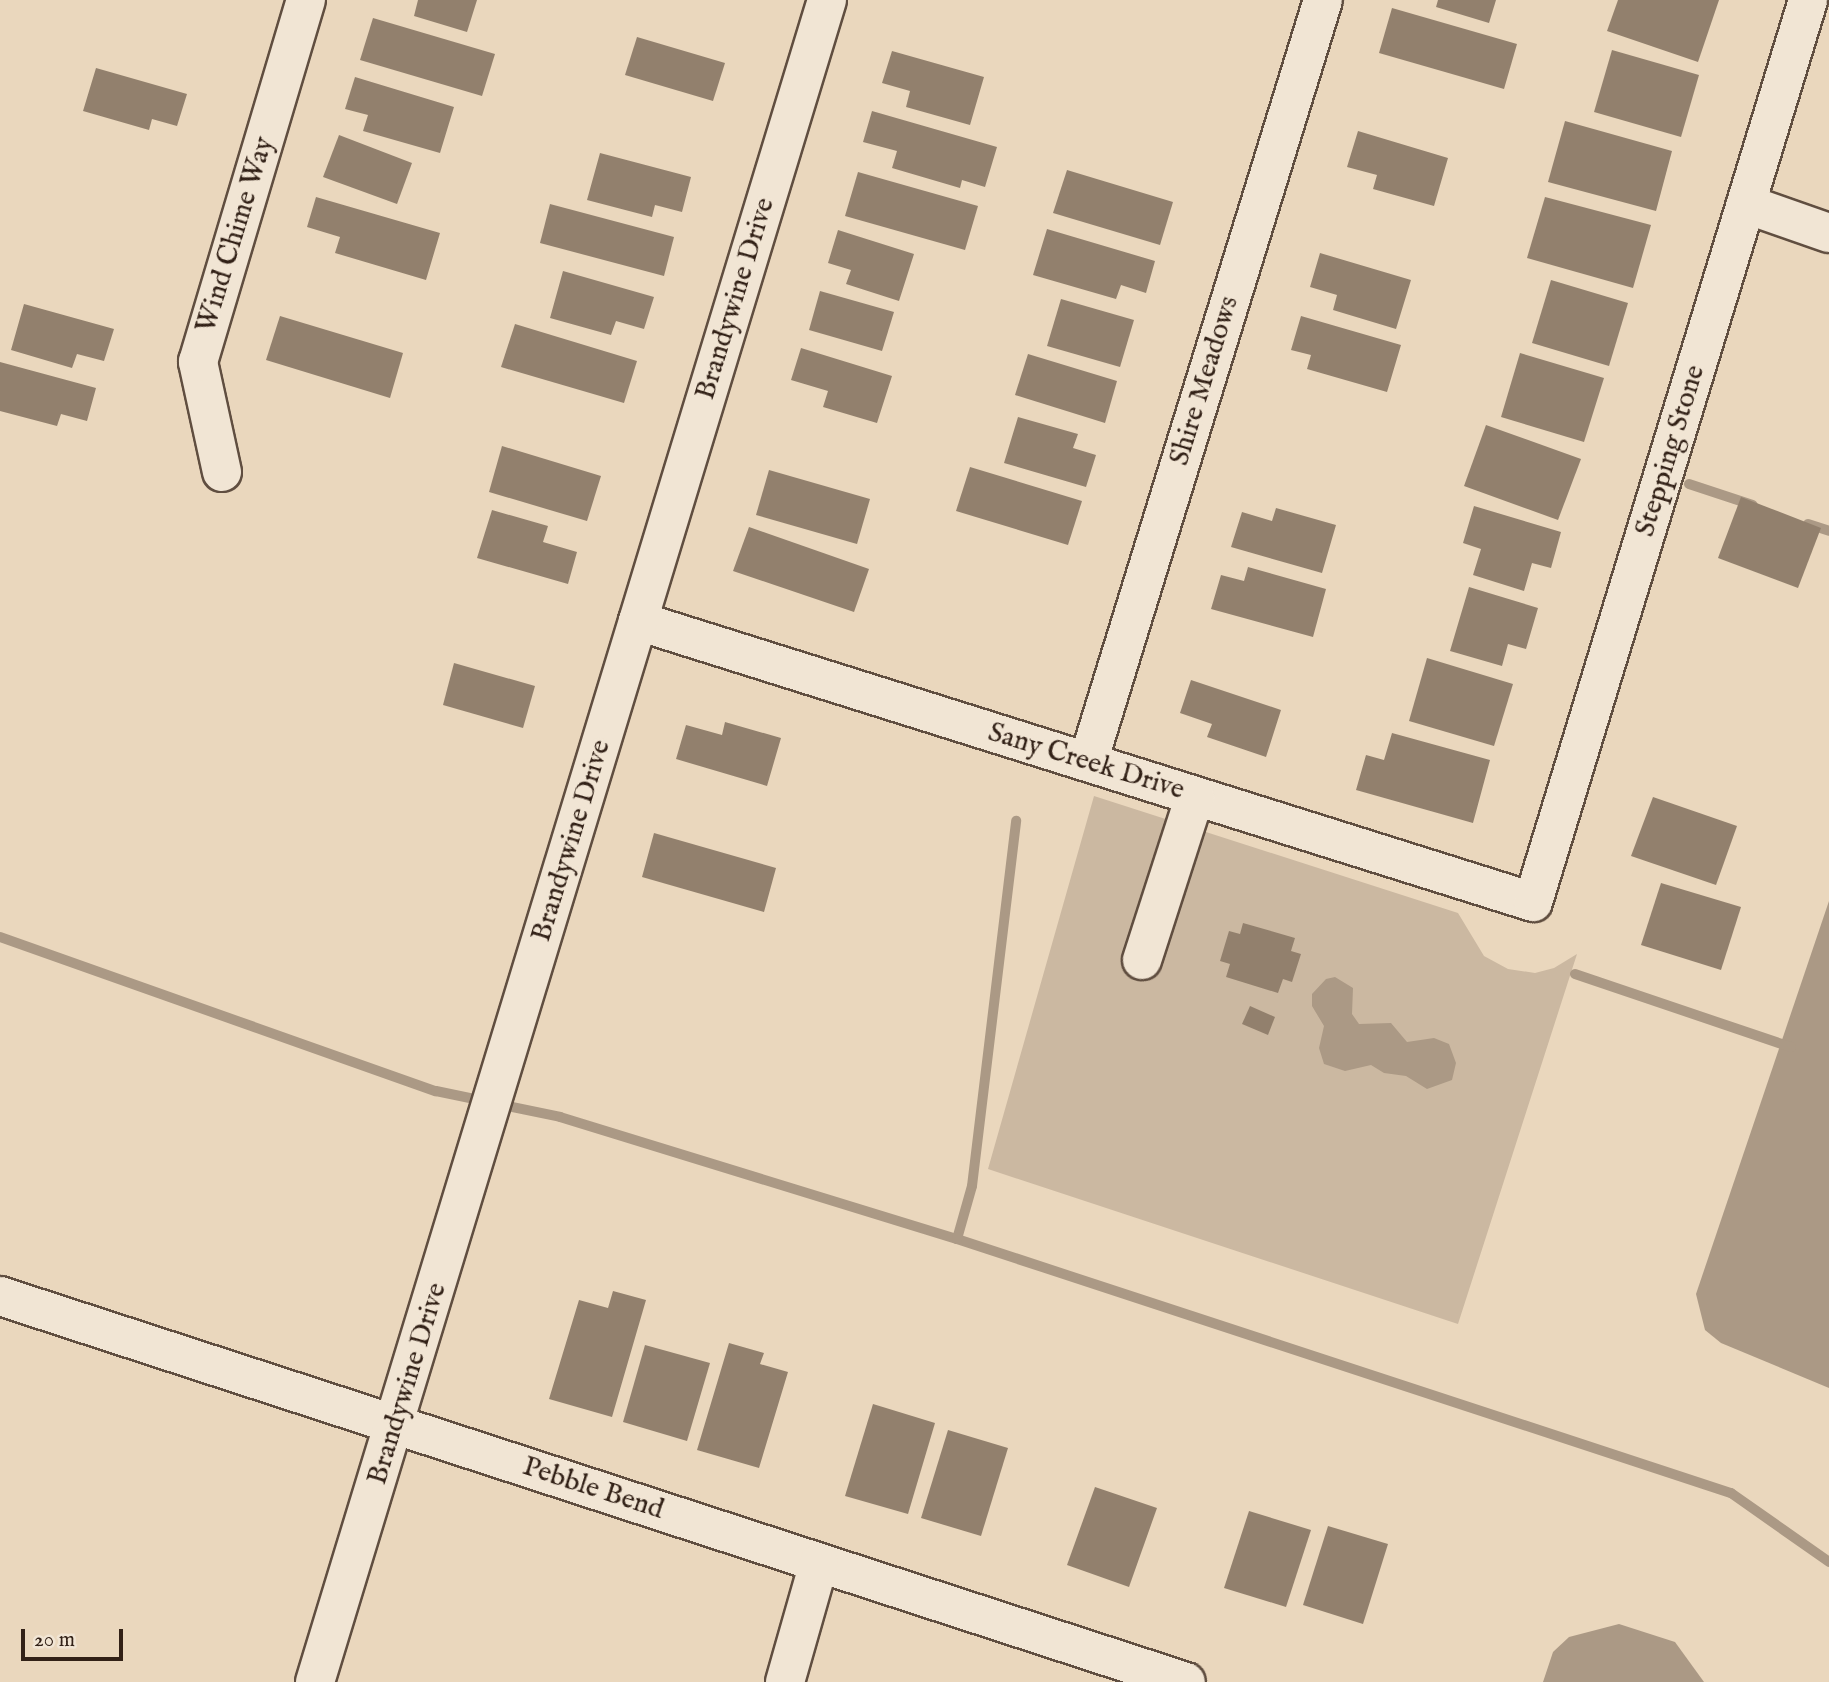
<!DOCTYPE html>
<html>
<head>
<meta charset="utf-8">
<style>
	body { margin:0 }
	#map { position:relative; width:1829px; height:1682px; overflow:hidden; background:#ead7bd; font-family:"IM FELL English",serif }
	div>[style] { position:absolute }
	.green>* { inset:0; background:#cbb8a1 }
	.water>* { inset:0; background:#ab9985 }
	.stream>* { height:10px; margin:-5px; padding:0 5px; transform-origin:5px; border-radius:5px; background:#ab9985 }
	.building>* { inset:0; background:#92806d }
	.roads { filter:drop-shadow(2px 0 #604e40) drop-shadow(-2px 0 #604e40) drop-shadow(0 2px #604e40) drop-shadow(0 -2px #604e40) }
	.minor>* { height:38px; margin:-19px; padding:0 19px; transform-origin:19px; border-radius:19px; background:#f1e5d4 }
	span { translate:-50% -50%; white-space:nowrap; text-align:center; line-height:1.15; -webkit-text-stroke:6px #f1e5d4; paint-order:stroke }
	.street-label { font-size:28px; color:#322117 }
	.scale { position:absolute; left:21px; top:1629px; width:102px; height:32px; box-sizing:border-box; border:4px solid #322117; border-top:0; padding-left:9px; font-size:21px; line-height:24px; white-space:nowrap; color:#322117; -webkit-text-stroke:5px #f1e5d4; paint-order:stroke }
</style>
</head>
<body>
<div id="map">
	<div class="green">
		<div style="clip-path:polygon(1094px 796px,1458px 913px,1484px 956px,1508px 969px,1535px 973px,1554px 968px,1577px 954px,1458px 1324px,988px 1169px)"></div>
	</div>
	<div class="water">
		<div style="clip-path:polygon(1829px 901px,1829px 1388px,1721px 1343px,1705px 1330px,1696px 1294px)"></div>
		<div style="clip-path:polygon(1335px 977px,1353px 988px,1352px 1014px,1359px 1024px,1391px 1023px,1407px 1042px,1434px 1038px,1449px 1044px,1456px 1063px,1452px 1080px,1427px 1089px,1406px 1076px,1384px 1073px,1371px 1065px,1345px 1071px,1324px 1064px,1319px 1048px,1324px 1026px,1312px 1006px,1312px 994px,1326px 979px)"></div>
		<div style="clip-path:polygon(1619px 1624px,1675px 1642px,1704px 1682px,1543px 1682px,1553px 1652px,1569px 1637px)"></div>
	</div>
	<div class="stream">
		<div style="left:1689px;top:484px;width:67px;rotate:18.2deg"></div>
		<div style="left:1808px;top:524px;width:22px;rotate:18deg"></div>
		<div style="left:0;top:937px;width:462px;rotate:19.5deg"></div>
		<div style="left:436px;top:1091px;width:127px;rotate:11.8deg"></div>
		<div style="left:560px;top:1117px;width:415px;rotate:17.1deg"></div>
		<div style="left:957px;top:1239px;width:815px;rotate:18.17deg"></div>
		<div style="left:1731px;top:1493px;width:120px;rotate:35.1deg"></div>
		<div style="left:1575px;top:974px;width:228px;rotate:18.7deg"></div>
		<div style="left:957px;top:1239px;width:55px;rotate:-74.2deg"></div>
		<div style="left:972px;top:1186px;width:368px;rotate:-83.1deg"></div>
	</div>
	<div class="building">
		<div style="clip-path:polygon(418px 0,477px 0,467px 32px,414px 16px)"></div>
		<div style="clip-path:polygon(1438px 0,1496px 0,1489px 23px,1436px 7px)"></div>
		<div style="clip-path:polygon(1618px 0,1719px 0,1698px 62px,1607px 31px)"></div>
		<div style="clip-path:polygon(1392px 8px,1517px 44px,1504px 89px,1379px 53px)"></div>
		<div style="clip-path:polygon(373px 18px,495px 54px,482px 96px,360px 60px)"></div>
		<div style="clip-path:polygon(637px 37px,725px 63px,713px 101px,625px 75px)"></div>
		<div style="clip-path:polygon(1612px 50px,1699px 75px,1681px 137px,1594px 112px)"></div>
		<div style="clip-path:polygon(892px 51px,984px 77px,970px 125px,906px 107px,910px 91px,882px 83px)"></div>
		<div style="clip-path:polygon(96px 68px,187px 94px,177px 126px,152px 119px,149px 130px,83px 111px)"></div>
		<div style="clip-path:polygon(355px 77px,454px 107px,440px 153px,363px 131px,368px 115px,345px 109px)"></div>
		<div style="clip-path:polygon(872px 111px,997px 147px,985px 187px,962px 180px,960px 188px,892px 168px,897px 151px,863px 142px)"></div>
		<div style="clip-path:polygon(1565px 121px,1672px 151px,1656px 211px,1548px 182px)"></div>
		<div style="clip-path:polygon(1358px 131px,1448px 158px,1434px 206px,1373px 189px,1377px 175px,1347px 167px)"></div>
		<div style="clip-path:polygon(339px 135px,412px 163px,397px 204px,323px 177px)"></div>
		<div style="clip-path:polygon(600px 153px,691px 177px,682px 212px,655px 205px,652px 217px,587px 200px)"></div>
		<div style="clip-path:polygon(1067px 170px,1173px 202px,1160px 245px,1053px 213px)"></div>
		<div style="clip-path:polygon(858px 172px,978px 206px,965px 250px,845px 216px)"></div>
		<div style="clip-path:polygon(316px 197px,440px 233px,426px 280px,335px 253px,340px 237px,307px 227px)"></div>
		<div style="clip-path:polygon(1545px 197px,1651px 225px,1633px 288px,1527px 258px)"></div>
		<div style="clip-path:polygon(550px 204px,674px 237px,664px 276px,540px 243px)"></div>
		<div style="clip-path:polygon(1047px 229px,1155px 261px,1146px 293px,1121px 285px,1116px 299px,1033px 275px)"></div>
		<div style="clip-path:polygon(838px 230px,914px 254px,899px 301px,846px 284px,851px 270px,828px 263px)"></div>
		<div style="clip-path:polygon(1320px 253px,1411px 280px,1396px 329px,1333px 310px,1337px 295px,1310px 287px)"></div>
		<div style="clip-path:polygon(563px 271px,654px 297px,644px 329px,616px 321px,611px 335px,550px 318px)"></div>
		<div style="clip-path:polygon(1551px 280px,1628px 303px,1609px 366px,1532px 343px)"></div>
		<div style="clip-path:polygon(820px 291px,894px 312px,882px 351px,809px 330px)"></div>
		<div style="clip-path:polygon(1061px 299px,1134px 320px,1120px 367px,1047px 346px)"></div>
		<div style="clip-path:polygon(24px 304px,114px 329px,104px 361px,77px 354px,72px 368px,11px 350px)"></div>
		<div style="clip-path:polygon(280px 316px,403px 353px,390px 398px,266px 360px)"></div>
		<div style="clip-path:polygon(1301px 316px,1401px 345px,1387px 392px,1307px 369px,1311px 355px,1291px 350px)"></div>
		<div style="clip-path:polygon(515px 324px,637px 361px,624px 403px,501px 367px)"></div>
		<div style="clip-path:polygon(801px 348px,892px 376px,877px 423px,823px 407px,828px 391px,791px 380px)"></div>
		<div style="clip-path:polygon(1520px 353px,1604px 378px,1584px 442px,1501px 417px)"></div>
		<div style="clip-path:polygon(1028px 354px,1117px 381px,1105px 423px,1015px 395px)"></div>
		<div style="clip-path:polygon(0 362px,96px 388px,87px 421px,61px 414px,57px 426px,0 411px)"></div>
		<div style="clip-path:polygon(1018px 417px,1078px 434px,1073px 448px,1096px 455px,1086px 487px,1004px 463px)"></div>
		<div style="clip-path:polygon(1486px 425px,1581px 459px,1558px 520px,1464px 486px)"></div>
		<div style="clip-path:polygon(502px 446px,601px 476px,587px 521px,489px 492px)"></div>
		<div style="clip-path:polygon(970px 467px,1082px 501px,1068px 545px,956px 511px)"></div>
		<div style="clip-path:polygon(769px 470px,870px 499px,857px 544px,756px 515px)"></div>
		<div style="clip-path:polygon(1741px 497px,1821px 528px,1798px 588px,1718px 558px)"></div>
		<div style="clip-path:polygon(1474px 506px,1561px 532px,1551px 568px,1532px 563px,1524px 591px,1473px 575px,1481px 549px,1463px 543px)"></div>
		<div style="clip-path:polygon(1276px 508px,1336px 525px,1322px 573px,1231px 547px,1242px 512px,1272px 521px)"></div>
		<div style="clip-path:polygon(492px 510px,548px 526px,543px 542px,577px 552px,568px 584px,477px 558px)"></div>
		<div style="clip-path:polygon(749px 527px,869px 569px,854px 612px,733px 571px)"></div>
		<div style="clip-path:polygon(1248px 567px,1326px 589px,1313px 637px,1211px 609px,1221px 575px,1244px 581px)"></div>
		<div style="clip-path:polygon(1469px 587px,1538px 608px,1526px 649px,1508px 644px,1502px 666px,1450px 651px)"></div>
		<div style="clip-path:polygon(1427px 658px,1513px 684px,1494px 746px,1409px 721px)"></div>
		<div style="clip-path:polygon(454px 663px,535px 686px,523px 728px,443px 705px)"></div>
		<div style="clip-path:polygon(1191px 680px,1281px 710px,1266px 757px,1207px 737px,1212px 724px,1180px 713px)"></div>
		<div style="clip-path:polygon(725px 722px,781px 738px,767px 786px,676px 759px,686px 725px,722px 735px)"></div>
		<div style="clip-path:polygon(1392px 733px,1490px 760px,1473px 823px,1356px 790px,1366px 755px,1384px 760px)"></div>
		<div style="clip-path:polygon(1653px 797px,1737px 826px,1716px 885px,1631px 856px)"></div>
		<div style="clip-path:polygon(654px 833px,776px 868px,764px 912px,642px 877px)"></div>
		<div style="clip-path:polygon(1661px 883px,1741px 907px,1721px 970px,1641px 945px)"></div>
		<div style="clip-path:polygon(1243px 923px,1295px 938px,1291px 951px,1301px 954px,1292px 982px,1283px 979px,1278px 993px,1226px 977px,1230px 964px,1220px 961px,1229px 931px,1240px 934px)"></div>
		<div style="clip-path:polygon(1250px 1006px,1275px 1017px,1268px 1035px,1242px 1024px)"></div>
		<div style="clip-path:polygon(613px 1291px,646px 1300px,612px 1417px,549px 1399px,579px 1300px,608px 1308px)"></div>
		<div style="clip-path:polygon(729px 1343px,764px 1353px,760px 1364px,788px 1372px,759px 1468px,697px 1450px)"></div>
		<div style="clip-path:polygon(645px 1345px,710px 1363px,687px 1441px,623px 1422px)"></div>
		<div style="clip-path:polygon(873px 1404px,935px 1423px,908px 1514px,845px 1496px)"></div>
		<div style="clip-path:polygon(948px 1430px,1008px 1448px,981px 1536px,921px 1518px)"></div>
		<div style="clip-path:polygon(1095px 1487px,1157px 1508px,1129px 1587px,1067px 1565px)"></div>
		<div style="clip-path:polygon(1249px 1511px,1311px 1530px,1286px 1607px,1224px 1588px)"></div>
		<div style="clip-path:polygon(1328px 1526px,1388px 1544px,1363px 1624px,1303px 1605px)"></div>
	</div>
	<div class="roads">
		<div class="minor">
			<div style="left:1746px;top:204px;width:88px;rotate:19.3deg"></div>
			<div style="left:222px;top:472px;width:113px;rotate:-102.3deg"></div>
			<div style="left:198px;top:362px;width:378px;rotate:-73.4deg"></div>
			<div style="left:638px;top:621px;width:938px;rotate:17.43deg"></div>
			<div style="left:1533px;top:902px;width:943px;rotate:-73.04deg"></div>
			<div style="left:1088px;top:762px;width:797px;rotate:-72.86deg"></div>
			<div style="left:1142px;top:960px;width:172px;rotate:-72.1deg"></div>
			<div style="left:0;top:1296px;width:1247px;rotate:18.03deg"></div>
			<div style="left:315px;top:1682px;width:1758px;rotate:-73.07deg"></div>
			<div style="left:785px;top:1682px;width:124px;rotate:-74.1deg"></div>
		</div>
	</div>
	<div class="street-label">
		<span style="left:236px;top:235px;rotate:-73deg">Wind Chime Way</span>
		<span style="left:736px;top:299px;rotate:-73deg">Brandywine Drive</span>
		<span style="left:1205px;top:381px;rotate:-73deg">Shire Meadows</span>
		<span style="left:1671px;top:451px;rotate:-73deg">Stepping Stone</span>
		<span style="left:1086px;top:762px;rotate:17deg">Sany Creek Drive</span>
		<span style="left:572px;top:841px;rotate:-73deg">Brandywine Drive</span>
		<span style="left:408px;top:1384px;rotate:-73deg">Brandywine Drive</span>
		<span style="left:593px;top:1489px;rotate:18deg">Pebble Bend</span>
	</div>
	<div class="scale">20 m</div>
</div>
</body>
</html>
